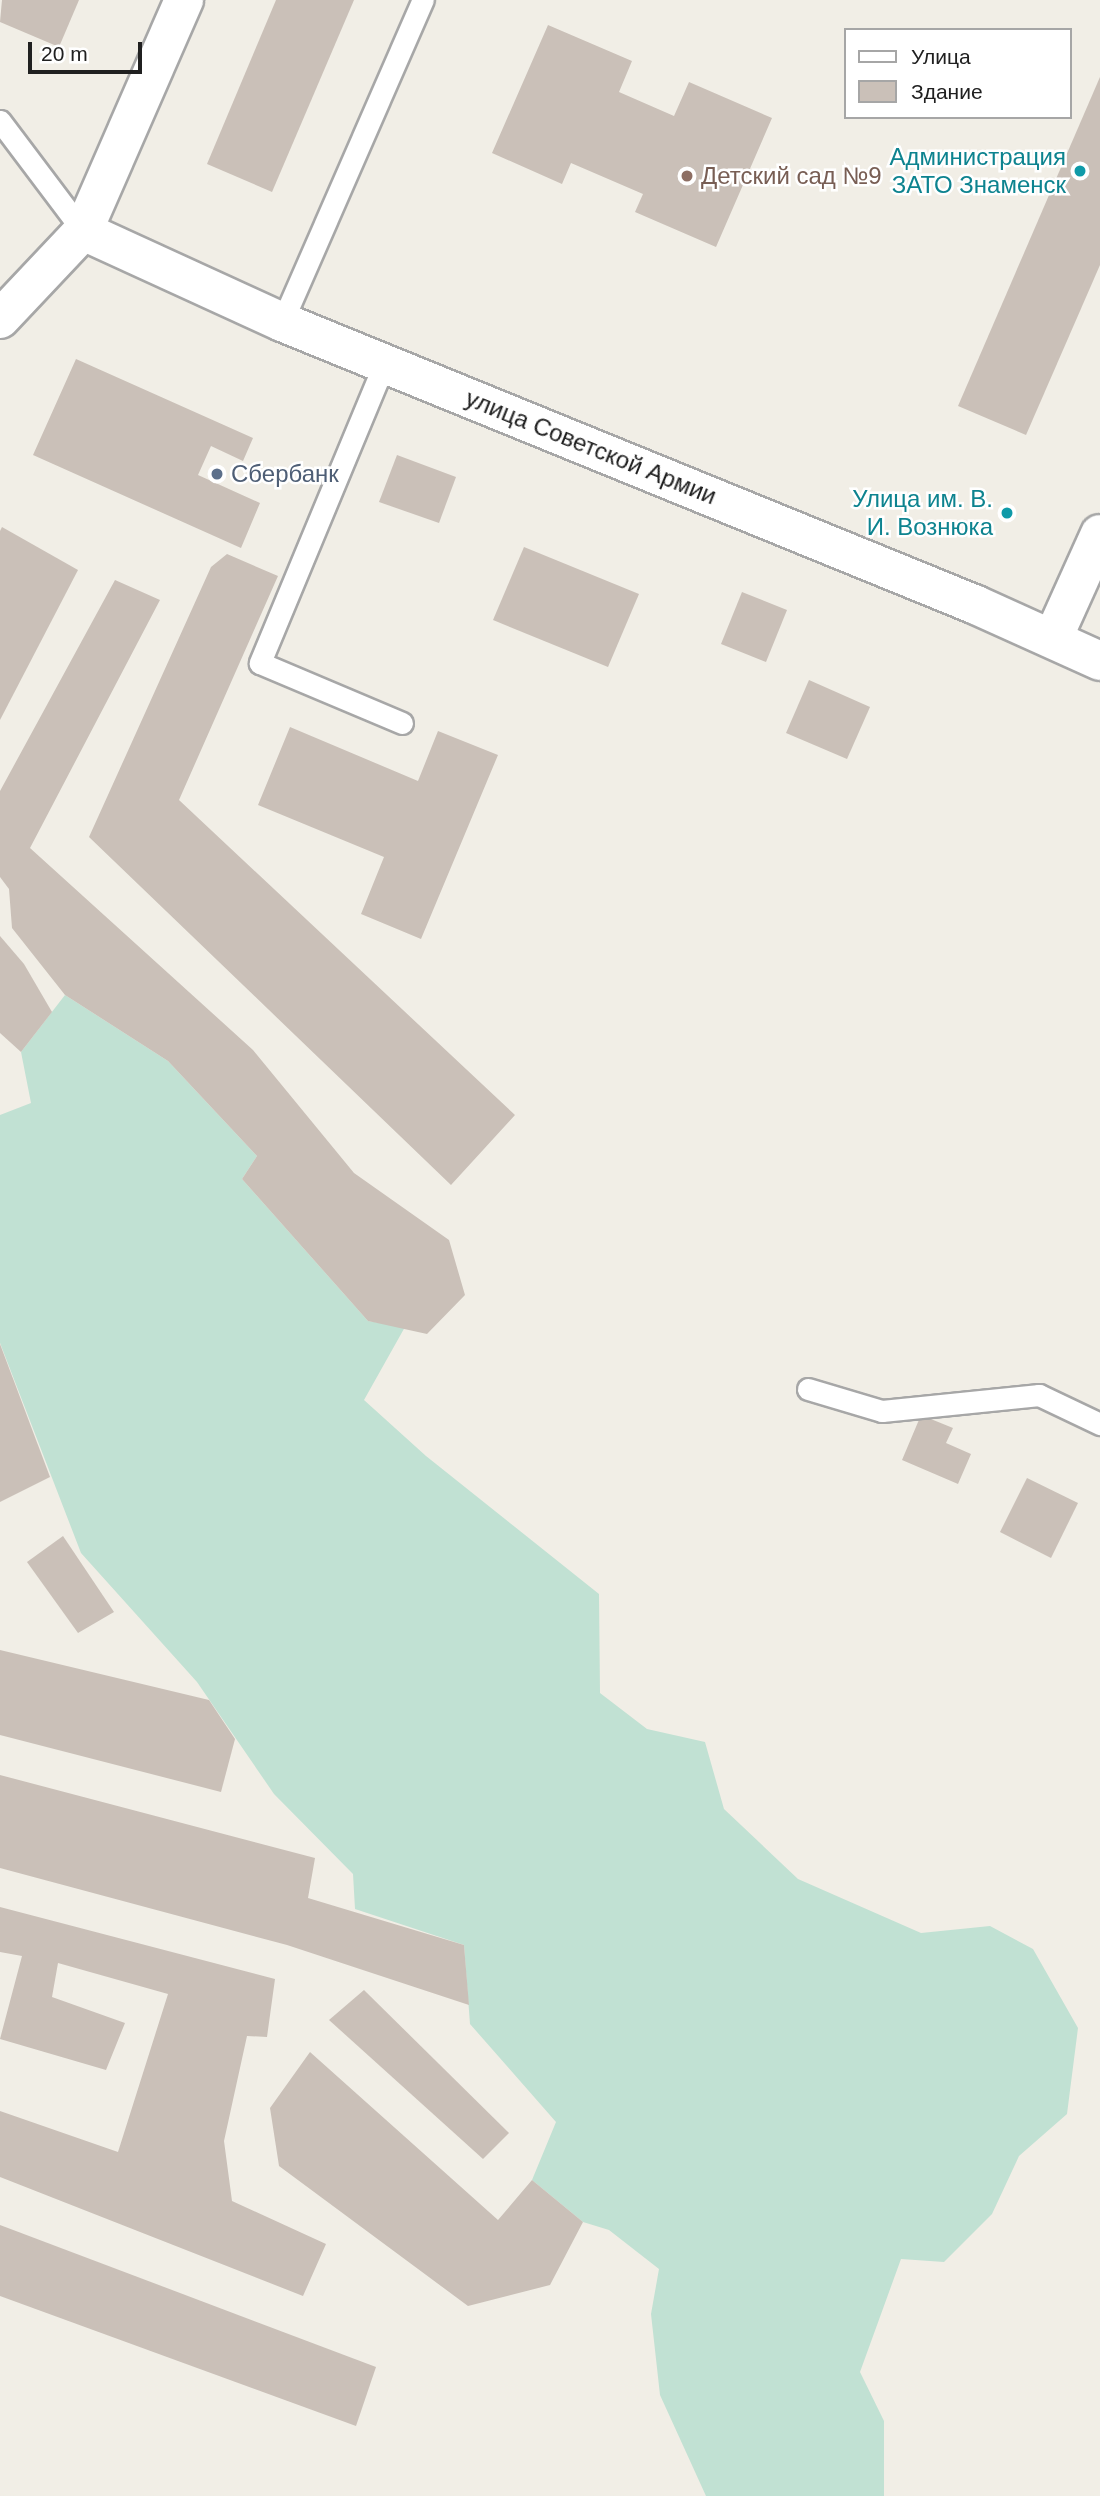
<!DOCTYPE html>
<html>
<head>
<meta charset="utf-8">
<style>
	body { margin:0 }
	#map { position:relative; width:1100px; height:2496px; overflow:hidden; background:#f1eee6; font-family:Helvetica,sans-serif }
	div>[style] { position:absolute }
	.wetland>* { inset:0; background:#c1e1d3 }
	.building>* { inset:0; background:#cac0b8 }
	.roads { filter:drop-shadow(2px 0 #a7a7a7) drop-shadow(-2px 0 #a7a7a7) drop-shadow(0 2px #a7a7a7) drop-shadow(0 -2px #a7a7a7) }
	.service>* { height:21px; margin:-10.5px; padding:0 10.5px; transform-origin:10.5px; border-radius:10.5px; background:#fff }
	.minor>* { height:38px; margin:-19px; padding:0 19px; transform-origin:19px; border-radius:19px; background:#fff }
	.tertiary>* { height:38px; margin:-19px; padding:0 19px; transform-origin:19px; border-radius:19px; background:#fff }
	.dots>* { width:19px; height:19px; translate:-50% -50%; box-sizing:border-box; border:4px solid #fff; border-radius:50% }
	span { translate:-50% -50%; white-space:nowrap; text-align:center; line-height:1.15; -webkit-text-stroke:5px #fff; paint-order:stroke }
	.culture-label { font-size:24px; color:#0d838f }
	.right { translate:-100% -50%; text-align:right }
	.education-label { font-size:24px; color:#785e54 }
	.left { translate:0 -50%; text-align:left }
	.street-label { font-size:24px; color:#202020 }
	.service-label { font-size:24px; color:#4e5e75 }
	.legend { position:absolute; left:844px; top:28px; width:228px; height:91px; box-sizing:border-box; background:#fff; border:2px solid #a6a6a6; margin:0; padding:9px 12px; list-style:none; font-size:21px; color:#202020 }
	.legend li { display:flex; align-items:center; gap:14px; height:35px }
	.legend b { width:35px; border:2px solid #a6a6a6 }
	.scale { position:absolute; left:28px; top:42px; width:114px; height:32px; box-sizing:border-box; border:4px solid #202020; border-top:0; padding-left:9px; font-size:21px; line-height:24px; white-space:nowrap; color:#202020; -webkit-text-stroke:5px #fff; paint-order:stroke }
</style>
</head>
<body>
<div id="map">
	<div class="wetland">
		<div style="clip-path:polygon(65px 995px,168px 1061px,257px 1156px,242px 1179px,368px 1321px,405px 1327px,364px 1400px,426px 1456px,599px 1594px,600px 1693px,647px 1729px,705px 1742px,724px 1809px,798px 1879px,921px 1933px,990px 1926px,1033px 1949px,1078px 2028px,1067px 2114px,1019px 2156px,992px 2214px,944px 2262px,901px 2259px,860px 2372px,884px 2421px,884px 2496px,706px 2496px,660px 2395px,651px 2314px,659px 2269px,609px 2230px,583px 2222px,532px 2180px,556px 2122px,470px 2024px,464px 1945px,355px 1909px,353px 1874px,274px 1794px,197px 1682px,81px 1553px,0 1343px,0 1115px,31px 1103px,21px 1052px)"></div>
	</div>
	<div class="building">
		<div style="clip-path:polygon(2px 0,79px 0,59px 47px,0 22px)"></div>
		<div style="clip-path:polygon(276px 0,354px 0,272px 192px,207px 164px)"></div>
		<div style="clip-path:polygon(548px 25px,632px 61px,619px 92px,674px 116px,689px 82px,772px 118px,716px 247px,635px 212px,643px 194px,571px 163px,562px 184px,492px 153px)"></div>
		<div style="clip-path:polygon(1100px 77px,1100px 265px,1026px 435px,958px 406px)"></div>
		<div style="clip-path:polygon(76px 359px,253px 438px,243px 461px,211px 446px,198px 475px,260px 503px,241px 548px,33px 455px)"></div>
		<div style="clip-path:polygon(397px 455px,456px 477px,439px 523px,379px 502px)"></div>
		<div style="clip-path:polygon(2px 527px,78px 570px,0 720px,0 531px)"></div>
		<div style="clip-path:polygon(524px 547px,639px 594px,608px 667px,493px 620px)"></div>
		<div style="clip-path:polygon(227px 554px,278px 576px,179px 800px,515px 1115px,451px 1185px,89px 837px,211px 567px)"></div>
		<div style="clip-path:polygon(115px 580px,160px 600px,30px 848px,253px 1050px,354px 1173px,449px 1240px,465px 1295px,427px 1334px,368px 1321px,242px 1179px,257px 1156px,168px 1061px,65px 995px,12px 928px,9px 889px,0 877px,0 791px)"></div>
		<div style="clip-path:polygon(742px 592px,787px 610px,766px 662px,721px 644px)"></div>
		<div style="clip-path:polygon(809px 680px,870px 707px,847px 759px,786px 733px)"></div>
		<div style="clip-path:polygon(290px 727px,418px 781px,438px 731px,498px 755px,421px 939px,361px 914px,384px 857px,258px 805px)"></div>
		<div style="clip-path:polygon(0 936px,24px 964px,52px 1012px,21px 1052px,0 1033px)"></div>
		<div style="clip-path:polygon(0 1344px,50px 1477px,0 1502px)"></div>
		<div style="clip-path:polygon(921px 1415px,953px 1428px,946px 1443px,971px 1454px,958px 1484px,902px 1460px)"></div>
		<div style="clip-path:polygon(1027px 1478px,1078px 1503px,1051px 1558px,1000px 1532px)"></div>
		<div style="clip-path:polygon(63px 1536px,114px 1612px,78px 1633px,27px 1562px)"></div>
		<div style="clip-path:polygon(0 1650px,209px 1700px,235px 1739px,221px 1792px,0 1735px)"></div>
		<div style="clip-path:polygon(0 1775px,315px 1858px,308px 1898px,464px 1945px,469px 2005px,287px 1945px,0 1868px)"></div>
		<div style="clip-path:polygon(0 1907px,275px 1979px,267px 2037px,247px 2036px,224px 2141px,232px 2201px,326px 2244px,303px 2296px,0 2177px,0 2111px,118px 2152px,168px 1994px,58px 1963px,52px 1997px,125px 2023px,106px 2070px,0 2039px,22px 1956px,0 1952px)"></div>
		<div style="clip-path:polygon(364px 1990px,509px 2133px,483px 2159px,329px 2020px)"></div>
		<div style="clip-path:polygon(310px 2052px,498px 2220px,532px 2180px,583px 2222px,550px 2285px,468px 2306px,279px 2166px,270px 2108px)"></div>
		<div style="clip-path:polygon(0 2225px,376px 2367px,356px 2426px,0 2296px)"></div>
	</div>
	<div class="roads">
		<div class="service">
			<div style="left:0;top:121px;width:138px;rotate:53deg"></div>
			<div style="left:282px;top:322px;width:352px;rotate:-66.4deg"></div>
			<div style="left:385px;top:362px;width:326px;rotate:112.6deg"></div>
			<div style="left:260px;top:663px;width:154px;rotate:22.9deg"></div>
			<div style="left:808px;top:1389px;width:77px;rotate:16.6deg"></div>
			<div style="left:882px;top:1411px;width:158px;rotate:-5.8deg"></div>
			<div style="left:1039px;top:1395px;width:68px;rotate:25.4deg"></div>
		</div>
		<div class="minor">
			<div style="left:0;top:319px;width:121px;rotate:-46.7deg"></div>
			<div style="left:1053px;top:638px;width:114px;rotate:-65.7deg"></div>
		</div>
		<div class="tertiary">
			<div style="left:184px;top:0;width:252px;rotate:113.6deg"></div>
			<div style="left:83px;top:231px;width:219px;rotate:24.6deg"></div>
			<div style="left:282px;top:322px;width:749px;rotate:22.18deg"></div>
			<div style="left:976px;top:605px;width:136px;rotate:24.3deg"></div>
		</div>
	</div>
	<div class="dots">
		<div style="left:1080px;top:171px;background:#0f9aa8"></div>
		<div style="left:687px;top:176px;background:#8d6e63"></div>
		<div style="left:217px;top:474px;background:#5c6f8a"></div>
		<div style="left:1007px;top:513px;background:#0f9aa8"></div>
	</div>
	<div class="culture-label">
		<span class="right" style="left:1066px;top:171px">Администрация<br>ЗАТО Знаменск</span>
		<span class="right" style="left:993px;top:513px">Улица им. В.<br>И. Вознюка</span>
	</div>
	<div class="education-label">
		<span class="left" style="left:701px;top:176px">Детский сад №9</span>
	</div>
	<div class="street-label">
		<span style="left:591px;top:447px;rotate:22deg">улица Советской Армии</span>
	</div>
	<div class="service-label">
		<span class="left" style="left:231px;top:474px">Сбербанк</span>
	</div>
	<ul class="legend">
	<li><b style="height:9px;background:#fff"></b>Улица</li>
	<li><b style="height:19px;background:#cac0b8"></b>Здание</li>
	</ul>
	<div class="scale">20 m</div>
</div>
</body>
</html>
